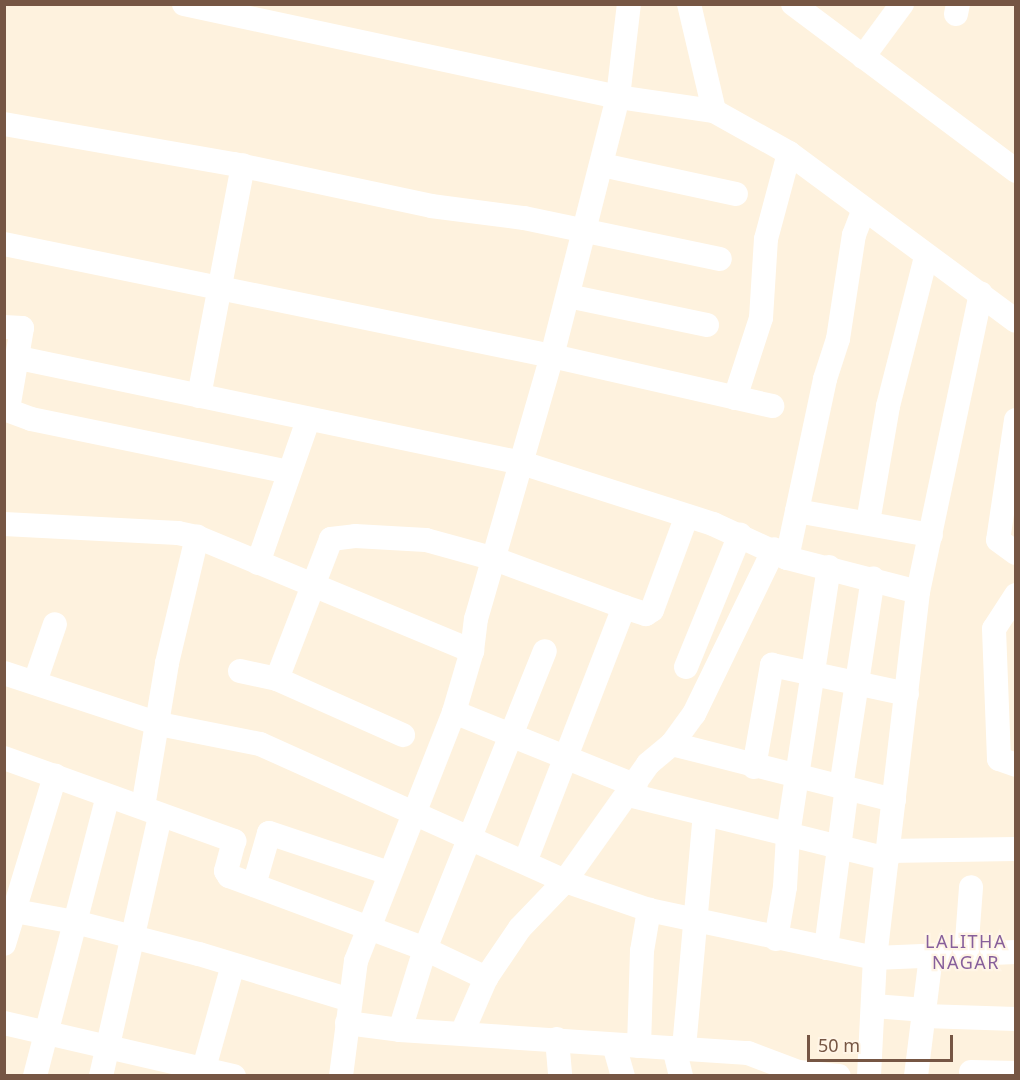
<!DOCTYPE html>
<html>
<head>
<meta charset="utf-8">
<style>
	body { margin:0 }
	#map { position:relative; width:1020px; height:1080px; overflow:hidden; background:#fef2de; font-family:"Noto Sans",sans-serif }
	div>[style] { position:absolute }
	.street>* { height:24px; margin:-12px; padding:0 12px; transform-origin:12px; border-radius:12px; background:#fff }
	span { translate:-50% -50%; white-space:nowrap; text-align:center; line-height:1.15; -webkit-text-stroke:4.5px #fff5e6; paint-order:stroke }
	.neighbourhood-label { font-size:18px; color:#875f9b; letter-spacing:1.5px }
	.frame { position:absolute; inset:0; border:6px solid #765644; pointer-events:none }
	.scale { position:absolute; left:807px; top:1035px; width:146px; height:27px; box-sizing:border-box; border:3px solid #765644; border-top:0; padding-left:8px; font-size:18px; line-height:21px; white-space:nowrap; color:#765644; -webkit-text-stroke:4px #fff5e6; paint-order:stroke }
</style>
</head>
<body>
<div id="map">
	<div class="street">
		<div style="left:184px;top:4px;width:444px;rotate:12.1deg"></div>
		<div style="left:618px;top:97px;width:97px;rotate:8.3deg"></div>
		<div style="left:714px;top:111px;width:86px;rotate:29.2deg"></div>
		<div style="left:789px;top:153px;width:282px;rotate:36.5deg"></div>
		<div style="left:689px;top:4px;width:110px;rotate:76.8deg"></div>
		<div style="left:793px;top:4px;width:279px;rotate:36.8deg"></div>
		<div style="left:956px;top:14px;width:10px;rotate:-79deg"></div>
		<div style="left:863px;top:57px;width:66px;rotate:-53.7deg"></div>
		<div style="left:4px;top:124px;width:233px;rotate:9.9deg"></div>
		<div style="left:234px;top:164px;width:201px;rotate:12deg"></div>
		<div style="left:431px;top:206px;width:94px;rotate:7.4deg"></div>
		<div style="left:524px;top:218px;width:200px;rotate:11.8deg"></div>
		<div style="left:602px;top:165px;width:137px;rotate:12.2deg"></div>
		<div style="left:4px;top:244px;width:559px;rotate:11.55deg"></div>
		<div style="left:552px;top:356px;width:226px;rotate:12.8deg"></div>
		<div style="left:568px;top:296px;width:142px;rotate:11.8deg"></div>
		<div style="left:4px;top:327px;width:18px;rotate:3deg"></div>
		<div style="left:22px;top:328px;width:82px;rotate:99.8deg"></div>
		<div style="left:19px;top:358px;width:514px;rotate:11.79deg"></div>
		<div style="left:522px;top:463px;width:201px;rotate:17.7deg"></div>
		<div style="left:713px;top:524px;width:81px;rotate:24.7deg"></div>
		<div style="left:787px;top:558px;width:135px;rotate:14.5deg"></div>
		<div style="left:199px;top:396px;width:235px;rotate:-79.2deg"></div>
		<div style="left:735px;top:398px;width:84px;rotate:-72deg"></div>
		<div style="left:761px;top:318px;width:79px;rotate:-86.4deg"></div>
		<div style="left:766px;top:239px;width:89px;rotate:-75deg"></div>
		<div style="left:4px;top:409px;width:29px;rotate:20deg"></div>
		<div style="left:31px;top:419px;width:263px;rotate:11.6deg"></div>
		<div style="left:1016px;top:420px;width:121px;rotate:98.5deg"></div>
		<div style="left:998px;top:540px;width:22px;rotate:36deg"></div>
		<div style="left:797px;top:511px;width:136px;rotate:10.2deg"></div>
		<div style="left:868px;top:522px;width:118px;rotate:-80.2deg"></div>
		<div style="left:888px;top:406px;width:154px;rotate:-75.7deg"></div>
		<div style="left:4px;top:524px;width:174px;rotate:3deg"></div>
		<div style="left:178px;top:533px;width:19px;rotate:12deg"></div>
		<div style="left:197px;top:537px;width:298px;rotate:22.5deg"></div>
		<div style="left:787px;top:558px;width:183px;rotate:-78deg"></div>
		<div style="left:825px;top:379px;width:42px;rotate:-72deg"></div>
		<div style="left:838px;top:339px;width:105px;rotate:-81.3deg"></div>
		<div style="left:854px;top:235px;width:28px;rotate:-69deg"></div>
		<div style="left:258px;top:563px;width:151px;rotate:-70.7deg"></div>
		<div style="left:1016px;top:595px;width:40px;rotate:122.9deg"></div>
		<div style="left:994px;top:629px;width:130px;rotate:87.8deg"></div>
		<div style="left:999px;top:759px;width:18px;rotate:19deg"></div>
		<div style="left:624px;top:607px;width:23px;rotate:18deg"></div>
		<div style="left:646px;top:614px;width:7px;rotate:-34deg"></div>
		<div style="left:652px;top:610px;width:98px;rotate:-69.7deg"></div>
		<div style="left:686px;top:667px;width:143px;rotate:-67.8deg"></div>
		<div style="left:240px;top:671px;width:38px;rotate:12deg"></div>
		<div style="left:277px;top:679px;width:138px;rotate:24deg"></div>
		<div style="left:4px;top:673px;width:163px;rotate:18.2deg"></div>
		<div style="left:159px;top:724px;width:103px;rotate:11.2deg"></div>
		<div style="left:260px;top:744px;width:334px;rotate:24.2deg"></div>
		<div style="left:565px;top:881px;width:89px;rotate:19deg"></div>
		<div style="left:649px;top:910px;width:231px;rotate:12deg"></div>
		<div style="left:875px;top:958px;width:141px;rotate:-2.4deg"></div>
		<div style="left:277px;top:679px;width:150px;rotate:-68.9deg"></div>
		<div style="left:331px;top:539px;width:24px;rotate:-7deg"></div>
		<div style="left:355px;top:536px;width:71px;rotate:3.2deg"></div>
		<div style="left:426px;top:540px;width:72px;rotate:15.4deg"></div>
		<div style="left:495px;top:559px;width:138px;rotate:20.4deg"></div>
		<div style="left:624px;top:607px;width:271px;rotate:111.2deg"></div>
		<div style="left:35px;top:682px;width:61px;rotate:-71deg"></div>
		<div style="left:454px;top:712px;width:196px;rotate:22.1deg"></div>
		<div style="left:672px;top:744px;width:229px;rotate:14.2deg"></div>
		<div style="left:4px;top:758px;width:245px;rotate:19.8deg"></div>
		<div style="left:234px;top:841px;width:31px;rotate:105deg"></div>
		<div style="left:226px;top:871px;width:6px;rotate:59deg"></div>
		<div style="left:229px;top:876px;width:209px;rotate:20.4deg"></div>
		<div style="left:425px;top:949px;width:68px;rotate:25.4deg"></div>
		<div style="left:754px;top:767px;width:104px;rotate:-80deg"></div>
		<div style="left:772px;top:665px;width:138px;rotate:12.1deg"></div>
		<div style="left:629px;top:795px;width:266px;rotate:13.9deg"></div>
		<div style="left:143px;top:807px;width:146px;rotate:-80.5deg"></div>
		<div style="left:167px;top:663px;width:130px;rotate:-76.6deg"></div>
		<div style="left:887px;top:851px;width:129px;rotate:-0.9deg"></div>
		<div style="left:254px;top:885px;width:54px;rotate:-73.9deg"></div>
		<div style="left:269px;top:833px;width:126px;rotate:18.4deg"></div>
		<div style="left:4px;top:909px;width:72px;rotate:10.4deg"></div>
		<div style="left:75px;top:922px;width:128px;rotate:14.5deg"></div>
		<div style="left:199px;top:954px;width:158px;rotate:16.9deg"></div>
		<div style="left:776px;top:939px;width:53px;rotate:-80.2deg"></div>
		<div style="left:785px;top:887px;width:52px;rotate:-86.7deg"></div>
		<div style="left:788px;top:835px;width:271px;rotate:-81.3deg"></div>
		<div style="left:4px;top:944px;width:176px;rotate:-73.1deg"></div>
		<div style="left:826px;top:948px;width:156px;rotate:-82.6deg"></div>
		<div style="left:846px;top:793px;width:8px;rotate:-130deg"></div>
		<div style="left:841px;top:787px;width:211px;rotate:-81.3deg"></div>
		<div style="left:966px;top:954px;width:67px;rotate:-85.7deg"></div>
		<div style="left:874px;top:1006px;width:51px;rotate:4.5deg"></div>
		<div style="left:924px;top:1016px;width:92px;rotate:1.9deg"></div>
		<div style="left:4px;top:1023px;width:236px;rotate:13deg"></div>
		<div style="left:347px;top:1023px;width:53px;rotate:7.5deg"></div>
		<div style="left:400px;top:1030px;width:349px;rotate:3.8deg"></div>
		<div style="left:748px;top:1053px;width:53px;rotate:20.8deg"></div>
		<div style="left:798px;top:1072px;width:41px;rotate:5.6deg"></div>
		<div style="left:400px;top:1030px;width:85px;rotate:-72.8deg"></div>
		<div style="left:425px;top:949px;width:321px;rotate:-68.1deg"></div>
		<div style="left:462px;top:1033px;width:60px;rotate:-66.4deg"></div>
		<div style="left:486px;top:978px;width:60px;rotate:-55.8deg"></div>
		<div style="left:520px;top:928px;width:65px;rotate:-46.2deg"></div>
		<div style="left:565px;top:881px;width:143px;rotate:-54.6deg"></div>
		<div style="left:648px;top:764px;width:31px;rotate:-40deg"></div>
		<div style="left:672px;top:744px;width:37px;rotate:-54deg"></div>
		<div style="left:694px;top:714px;width:183px;rotate:-64.1deg"></div>
		<div style="left:557px;top:1039px;width:37px;rotate:85deg"></div>
		<div style="left:614px;top:1045px;width:32px;rotate:74deg"></div>
		<div style="left:639px;top:1046px;width:95px;rotate:-88.2deg"></div>
		<div style="left:642px;top:951px;width:42px;rotate:-80.3deg"></div>
		<div style="left:674px;top:1048px;width:29px;rotate:76deg"></div>
		<div style="left:684px;top:1048px;width:235px;rotate:-84.9deg"></div>
		<div style="left:204px;top:1068px;width:107px;rotate:-74.3deg"></div>
		<div style="left:971px;top:1072px;width:45px;rotate:1.3deg"></div>
		<div style="left:35px;top:1076px;width:289px;rotate:-75.4deg"></div>
		<div style="left:101px;top:1076px;width:267px;rotate:-77.2deg"></div>
		<div style="left:341px;top:1076px;width:116px;rotate:-82.6deg"></div>
		<div style="left:356px;top:961px;width:268px;rotate:-68.5deg"></div>
		<div style="left:454px;top:712px;width:64px;rotate:-73.6deg"></div>
		<div style="left:472px;top:651px;width:32px;rotate:-83deg"></div>
		<div style="left:476px;top:619px;width:274px;rotate:-73.9deg"></div>
		<div style="left:552px;top:356px;width:267px;rotate:-75.7deg"></div>
		<div style="left:618px;top:97px;width:94px;rotate:-83.3deg"></div>
		<div style="left:869px;top:1076px;width:118px;rotate:-87.1deg"></div>
		<div style="left:875px;top:958px;width:369px;rotate:-83.3deg"></div>
		<div style="left:918px;top:592px;width:305px;rotate:-78.1deg"></div>
		<div style="left:916px;top:1076px;width:121px;rotate:-82.9deg"></div>
	</div>
	<div class="neighbourhood-label">
		<span style="left:966px;top:952px">LALITHA<br>NAGAR</span>
	</div>
	<div class="frame"></div>
	<div class="scale">50 m</div>
</div>
</body>
</html>
